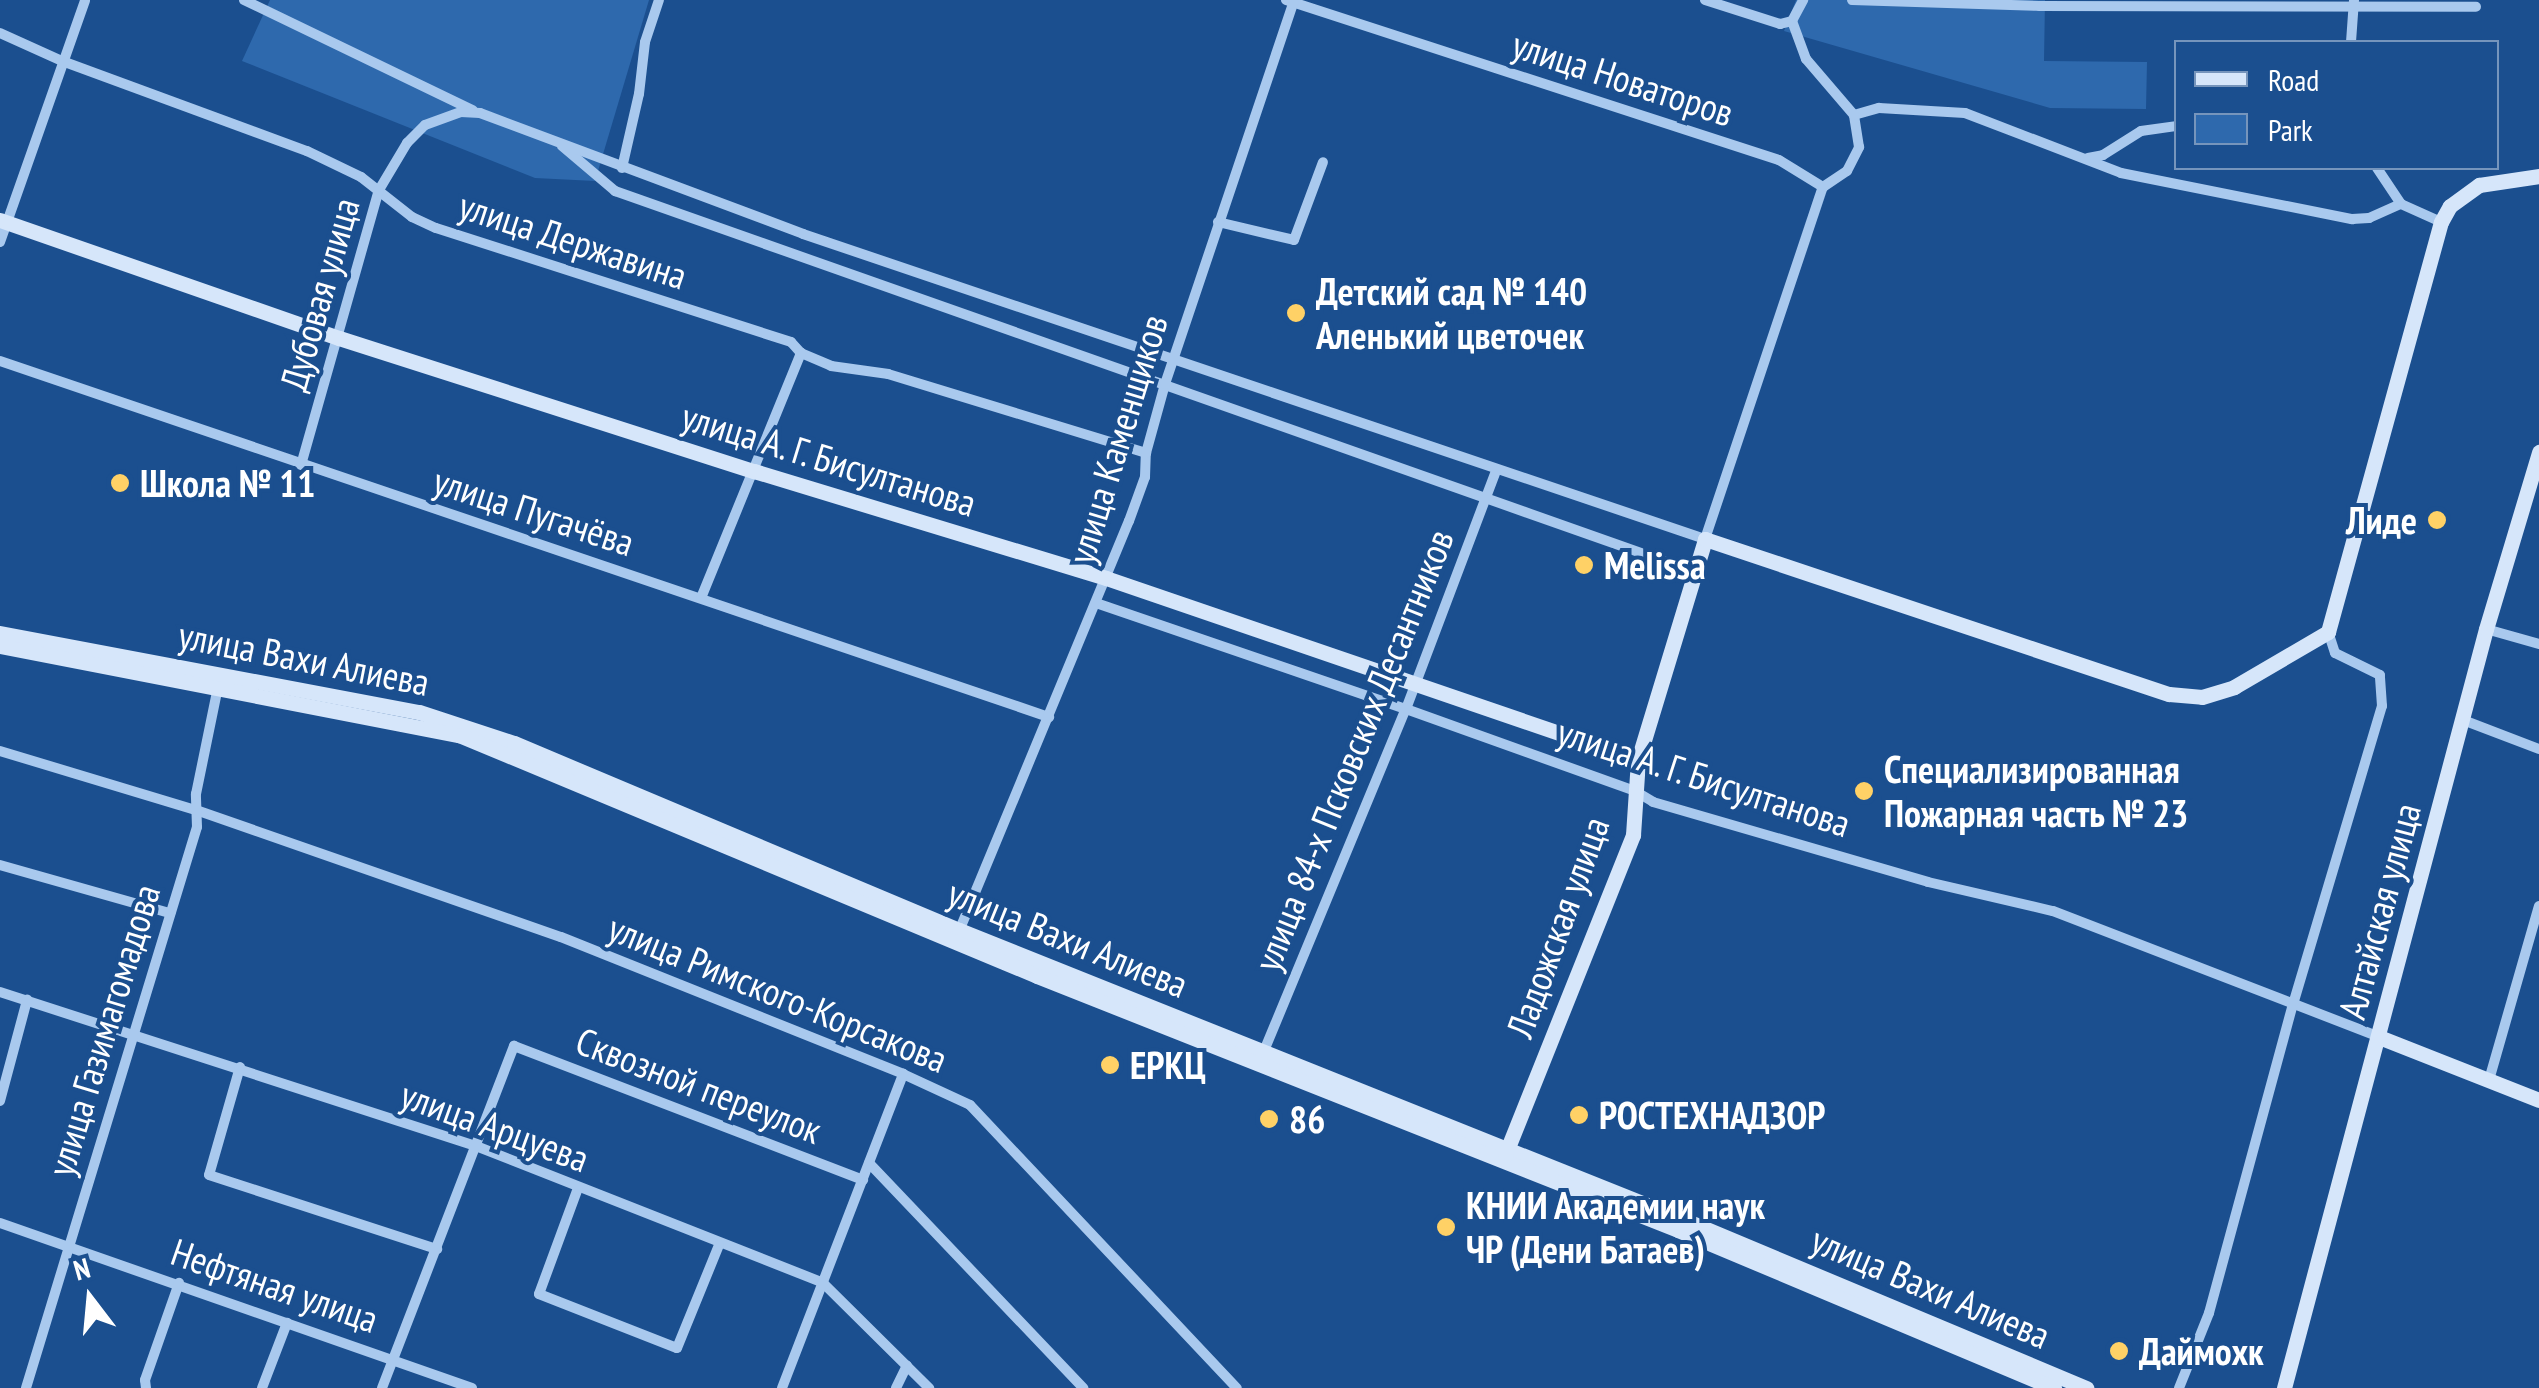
<!DOCTYPE html>
<html>
<head>
<meta charset="utf-8">
<style>
	body { margin:0 }
	#map { position:relative; width:2539px; height:1388px; overflow:hidden; background:#1b4f8f; font-family:"PT Sans Narrow",sans-serif }
	div>[style] { position:absolute }
	.green>* { inset:0; background:#2e69ad }
	.street>* { height:10px; margin:-5px; padding:0 5px; transform-origin:5px; border-radius:5px; background:#a9c9ee }
	.secondary>* { height:15px; margin:-7.5px; padding:0 7.5px; transform-origin:7.5px; border-radius:7.5px; background:#d6e6fa }
	.dots>* { width:28px; height:28px; translate:-50% -50%; box-sizing:border-box; border:5px solid #1b4f8f; border-radius:50% }
	span { translate:-50% -50%; white-space:nowrap; text-align:center; line-height:1.15; -webkit-text-stroke:8px #1b4f8f; paint-order:stroke }
	.street-label { font-size:38px; color:#fff }
	.poi-label { font-size:38px; color:#fff; font-weight:700 }
	.left { translate:0 -50%; text-align:left }
	.right { translate:-100% -50%; text-align:right }
	.legend { position:absolute; left:2174px; top:40px; width:325px; height:130px; box-sizing:border-box; background:#1b4f8f; border:2px solid #7695bc; margin:0; padding:12px 18px; list-style:none; font-size:30px; color:#fff }
	.legend li { display:flex; align-items:center; gap:20px; height:50px }
	.legend b { width:50px; border:2px solid #7695bc }
	.north { position:absolute; left:40px; top:1248px; width:100px; height:100px; -webkit-text-stroke:8px #1b4f8f; paint-order:stroke; rotate:344deg; font-size:28px; font-weight:700; line-height:40px; text-align:center; color:#fff }
	.north::after { content:''; display:block; margin:auto; width:35px; height:45px; background:#fff; clip-path:polygon(50% 0,100% 100%,50% 72%,0 100%) }
</style>
</head>
<body>
<div id="map">
	<div class="green">
		<div style="clip-path:polygon(270px 0,649px 0,595px 181px,535px 178px,242px 61px)"></div>
		<div style="clip-path:polygon(1796px 0,2045px 0,2044px 61px,2147px 62px,2146px 109px,2050px 108px,1784px 31px)"></div>
	</div>
	<div class="street">
		<div style="left:244px;top:0;width:254px;rotate:25.7deg"></div>
		<div style="left:1286px;top:0;width:518px;rotate:17.98deg"></div>
		<div style="left:1779px;top:160px;width:52px;rotate:31.5deg"></div>
		<div style="left:1705px;top:0;width:79px;rotate:17.7deg"></div>
		<div style="left:1780px;top:24px;width:12px;rotate:-14deg"></div>
		<div style="left:1852px;top:0;width:187px;rotate:1.8deg"></div>
		<div style="left:2039px;top:6px;width:437px;rotate:0.1deg"></div>
		<div style="left:0;top:33px;width:68px;rotate:24.3deg"></div>
		<div style="left:62px;top:61px;width:261px;rotate:20.2deg"></div>
		<div style="left:307px;top:151px;width:60px;rotate:25.7deg"></div>
		<div style="left:361px;top:177px;width:65px;rotate:38.1deg"></div>
		<div style="left:412px;top:217px;width:26px;rotate:25deg"></div>
		<div style="left:436px;top:228px;width:373px;rotate:17.8deg"></div>
		<div style="left:791px;top:342px;width:15px;rotate:48deg"></div>
		<div style="left:801px;top:353px;width:33px;rotate:23deg"></div>
		<div style="left:831px;top:366px;width:58px;rotate:8deg"></div>
		<div style="left:888px;top:374px;width:270px;rotate:17deg"></div>
		<div style="left:2351px;top:42px;width:42px;rotate:-85.9deg"></div>
		<div style="left:1854px;top:115px;width:26px;rotate:-16deg"></div>
		<div style="left:1879px;top:108px;width:86px;rotate:3.3deg"></div>
		<div style="left:1965px;top:113px;width:167px;rotate:21deg"></div>
		<div style="left:2121px;top:173px;width:236px;rotate:11.3deg"></div>
		<div style="left:2352px;top:219px;width:17px;rotate:-3deg"></div>
		<div style="left:2369px;top:218px;width:35px;rotate:-24deg"></div>
		<div style="left:562px;top:146px;width:70px;rotate:40.3deg"></div>
		<div style="left:615px;top:191px;width:1145px;rotate:19.43deg"></div>
		<div style="left:2088px;top:158px;width:15px;rotate:-11deg"></div>
		<div style="left:2103px;top:155px;width:45px;rotate:-32.3deg"></div>
		<div style="left:2141px;top:131px;width:35px;rotate:-8deg"></div>
		<div style="left:622px;top:168px;width:76px;rotate:-77.1deg"></div>
		<div style="left:639px;top:94px;width:52px;rotate:-83.4deg"></div>
		<div style="left:645px;top:42px;width:44px;rotate:-71.6deg"></div>
		<div style="left:2377px;top:168px;width:43px;rotate:56.3deg"></div>
		<div style="left:2401px;top:204px;width:44px;rotate:24.2deg"></div>
		<div style="left:1218px;top:222px;width:78px;rotate:13.3deg"></div>
		<div style="left:1294px;top:240px;width:83px;rotate:-69.6deg"></div>
		<div style="left:0;top:242px;width:256px;rotate:-70.6deg"></div>
		<div style="left:0;top:361px;width:1108px;rotate:18.75deg"></div>
		<div style="left:301px;top:465px;width:286px;rotate:-74.2deg"></div>
		<div style="left:379px;top:190px;width:55px;rotate:-59.2deg"></div>
		<div style="left:407px;top:143px;width:25px;rotate:-45deg"></div>
		<div style="left:425px;top:125px;width:38px;rotate:-20deg"></div>
		<div style="left:461px;top:112px;width:19px;rotate:3deg"></div>
		<div style="left:480px;top:113px;width:345px;rotate:20.5deg"></div>
		<div style="left:803px;top:234px;width:952px;rotate:18.68deg"></div>
		<div style="left:1705px;top:539px;width:371px;rotate:-71.5deg"></div>
		<div style="left:1823px;top:187px;width:29px;rotate:-34deg"></div>
		<div style="left:1847px;top:171px;width:27px;rotate:-63deg"></div>
		<div style="left:1859px;top:147px;width:32px;rotate:-99deg"></div>
		<div style="left:1854px;top:115px;width:74px;rotate:-130.6deg"></div>
		<div style="left:1806px;top:59px;width:40px;rotate:-110.2deg"></div>
		<div style="left:1792px;top:21px;width:24px;rotate:-62deg"></div>
		<div style="left:701px;top:598px;width:265px;rotate:-67.8deg"></div>
		<div style="left:1096px;top:603px;width:328px;rotate:18.9deg"></div>
		<div style="left:1406px;top:709px;width:243px;rotate:19.7deg"></div>
		<div style="left:1635px;top:791px;width:21px;rotate:31deg"></div>
		<div style="left:1653px;top:802px;width:286px;rotate:16.2deg"></div>
		<div style="left:1928px;top:882px;width:128px;rotate:13.1deg"></div>
		<div style="left:2053px;top:911px;width:350px;rotate:21.1deg"></div>
		<div style="left:2486px;top:629px;width:55px;rotate:15.8deg"></div>
		<div style="left:2463px;top:720px;width:81px;rotate:20.9deg"></div>
		<div style="left:0;top:751px;width:205px;rotate:16.8deg"></div>
		<div style="left:196px;top:810px;width:386px;rotate:19.2deg"></div>
		<div style="left:561px;top:937px;width:368px;rotate:21.8deg"></div>
		<div style="left:903px;top:1074px;width:74px;rotate:24.8deg"></div>
		<div style="left:970px;top:1105px;width:389px;rotate:46.7deg"></div>
		<div style="left:0;top:865px;width:177px;rotate:15.8deg"></div>
		<div style="left:957px;top:936px;width:449px;rotate:-67.5deg"></div>
		<div style="left:1129px;top:521px;width:47px;rotate:-70deg"></div>
		<div style="left:1145px;top:477px;width:24px;rotate:-88deg"></div>
		<div style="left:1146px;top:453px;width:72px;rotate:-74.6deg"></div>
		<div style="left:1165px;top:384px;width:405px;rotate:-71.4deg"></div>
		<div style="left:0;top:992px;width:500px;rotate:17.93deg"></div>
		<div style="left:476px;top:1146px;width:372px;rotate:21.5deg"></div>
		<div style="left:822px;top:1282px;width:151px;rotate:44.7deg"></div>
		<div style="left:1264px;top:1051px;width:370px;rotate:-67.5deg"></div>
		<div style="left:1406px;top:709px;width:254px;rotate:-69.3deg"></div>
		<div style="left:240px;top:1067px;width:112px;rotate:106deg"></div>
		<div style="left:209px;top:1175px;width:240px;rotate:18deg"></div>
		<div style="left:2489px;top:1080px;width:181px;rotate:-74deg"></div>
		<div style="left:0;top:1101px;width:105px;rotate:-75deg"></div>
		<div style="left:869px;top:1163px;width:311px;rotate:46.4deg"></div>
		<div style="left:578px;top:1188px;width:113px;rotate:110.2deg"></div>
		<div style="left:539px;top:1294px;width:148px;rotate:21.4deg"></div>
		<div style="left:677px;top:1348px;width:111px;rotate:-67.8deg"></div>
		<div style="left:0;top:1223px;width:500px;rotate:19.27deg"></div>
		<div style="left:26px;top:1388px;width:586px;rotate:-73.05deg"></div>
		<div style="left:197px;top:827px;width:33px;rotate:-92deg"></div>
		<div style="left:196px;top:794px;width:109px;rotate:-78.4deg"></div>
		<div style="left:146px;top:1388px;width:8px;rotate:-97deg"></div>
		<div style="left:145px;top:1380px;width:103px;rotate:-70.7deg"></div>
		<div style="left:262px;top:1388px;width:70px;rotate:-69deg"></div>
		<div style="left:382px;top:1388px;width:367px;rotate:-68.9deg"></div>
		<div style="left:514px;top:1046px;width:374px;rotate:21deg"></div>
		<div style="left:782px;top:1388px;width:337px;rotate:-68.9deg"></div>
		<div style="left:896px;top:1388px;width:25px;rotate:-64deg"></div>
		<div style="left:2179px;top:1388px;width:81px;rotate:-68.2deg"></div>
		<div style="left:2209px;top:1313px;width:323px;rotate:-74.8deg"></div>
		<div style="left:2294px;top:1001px;width:308px;rotate:-73.4deg"></div>
		<div style="left:2382px;top:706px;width:31px;rotate:-94deg"></div>
		<div style="left:2380px;top:675px;width:50px;rotate:-153.9deg"></div>
		<div style="left:2335px;top:653px;width:22px;rotate:-108deg"></div>
	</div>
	<div class="secondary">
		<div style="left:0;top:220px;width:359px;rotate:19.2deg"></div>
		<div style="left:339px;top:338px;width:436px;rotate:17.8deg"></div>
		<div style="left:754px;top:471px;width:368px;rotate:16.9deg"></div>
		<div style="left:1106px;top:578px;width:562px;rotate:18.89deg"></div>
		<div style="left:0;top:633px;width:426px;rotate:10.7deg"></div>
		<div style="left:419px;top:712px;width:100px;rotate:18.1deg"></div>
		<div style="left:514px;top:743px;width:483px;rotate:22.8deg"></div>
		<div style="left:959px;top:930px;width:784px;rotate:21.79deg"></div>
		<div style="left:1687px;top:1221px;width:433px;rotate:22.7deg"></div>
		<div style="left:0;top:646px;width:468px;rotate:11deg"></div>
		<div style="left:459px;top:735px;width:626px;rotate:22.63deg"></div>
		<div style="left:1037px;top:976px;width:689px;rotate:21.62deg"></div>
		<div style="left:1678px;top:1230px;width:408px;rotate:22.8deg"></div>
		<div style="left:2379px;top:1037px;width:172px;rotate:21.5deg"></div>
		<div style="left:1505px;top:1155px;width:345px;rotate:-68.2deg"></div>
		<div style="left:1633px;top:835px;width:75px;rotate:-86.2deg"></div>
		<div style="left:1638px;top:760px;width:231px;rotate:-73.1deg"></div>
		<div style="left:1705px;top:539px;width:489px;rotate:18.5deg"></div>
		<div style="left:2169px;top:694px;width:33px;rotate:5deg"></div>
		<div style="left:2202px;top:697px;width:34px;rotate:-17deg"></div>
		<div style="left:2234px;top:687px;width:109px;rotate:-30.3deg"></div>
		<div style="left:2328px;top:632px;width:425px;rotate:-74.6deg"></div>
		<div style="left:2441px;top:222px;width:18px;rotate:-61deg"></div>
		<div style="left:2450px;top:206px;width:36px;rotate:-36deg"></div>
		<div style="left:2479px;top:185px;width:61px;rotate:-8.5deg"></div>
		<div style="left:2284px;top:1388px;width:785px;rotate:-75.1deg"></div>
		<div style="left:2486px;top:629px;width:185px;rotate:-73.3deg"></div>
	</div>
	<div class="dots">
		<div style="left:1296px;top:313px;background:#ffd166"></div>
		<div style="left:120px;top:483px;background:#ffd166"></div>
		<div style="left:2437px;top:520px;background:#ffd166"></div>
		<div style="left:1584px;top:565px;background:#ffd166"></div>
		<div style="left:1864px;top:791px;background:#ffd166"></div>
		<div style="left:1110px;top:1065px;background:#ffd166"></div>
		<div style="left:1579px;top:1115px;background:#ffd166"></div>
		<div style="left:1269px;top:1119px;background:#ffd166"></div>
		<div style="left:1446px;top:1227px;background:#ffd166"></div>
		<div style="left:2119px;top:1351px;background:#ffd166"></div>
	</div>
	<div class="street-label">
		<span style="left:1623px;top:78px;rotate:18deg">улица Новаторов</span>
		<span style="left:573px;top:240px;rotate:18deg">улица Державина</span>
		<span style="left:319px;top:294px;rotate:-74deg">Дубовая улица</span>
		<span style="left:1117px;top:439px;rotate:-73deg">улица Каменщиков</span>
		<span style="left:829px;top:459px;rotate:17deg">улица А. Г. Бисултанова</span>
		<span style="left:534px;top:511px;rotate:18deg">улица Пугачёва</span>
		<span style="left:304px;top:658px;rotate:11deg">улица Вахи Алиева</span>
		<span style="left:1353px;top:750px;rotate:-68deg">улица 84-х Псковских Десантников</span>
		<span style="left:1704px;top:777px;rotate:18deg">улица А. Г. Бисултанова</span>
		<span style="left:2379px;top:911px;rotate:-75deg">Алтайская улица</span>
		<span style="left:1557px;top:927px;rotate:-70deg">Ладожская улица</span>
		<span style="left:1068px;top:938px;rotate:22deg">улица Вахи Алиева</span>
		<span style="left:778px;top:993px;rotate:22deg">улица Римского-Корсакова</span>
		<span style="left:103px;top:1030px;rotate:-73deg">улица Газимагомадова</span>
		<span style="left:699px;top:1085px;rotate:21deg">Сквозной переулок</span>
		<span style="left:495px;top:1126px;rotate:20deg">улица Арцуева</span>
		<span style="left:275px;top:1285px;rotate:19deg">Нефтяная улица</span>
		<span style="left:1931px;top:1287px;rotate:23deg">улица Вахи Алиева</span>
	</div>
	<div class="poi-label">
		<span class="left" style="left:1316px;top:313px">Детский сад № 140<br>Аленький цветочек</span>
		<span class="left" style="left:140px;top:483px">Школа № 11</span>
		<span class="right" style="left:2417px;top:520px">Лиде</span>
		<span class="left" style="left:1604px;top:565px">Melissa</span>
		<span class="left" style="left:1884px;top:791px">Специализированная<br>Пожарная часть № 23</span>
		<span class="left" style="left:1130px;top:1065px">ЕРКЦ</span>
		<span class="left" style="left:1599px;top:1115px">РОСТЕХНАДЗОР</span>
		<span class="left" style="left:1289px;top:1119px">86</span>
		<span class="left" style="left:1466px;top:1227px">КНИИ Академии наук<br>ЧР (Дени Батаев)</span>
		<span class="left" style="left:2139px;top:1351px">Даймохк</span>
	</div>
	<ul class="legend">
	<li><b style="height:12px;background:#d6e6fa"></b>Road</li>
	<li><b style="height:28px;background:#2e69ad"></b>Park</li>
	</ul>
	<div class="north">N</div>
</div>
</body>
</html>
